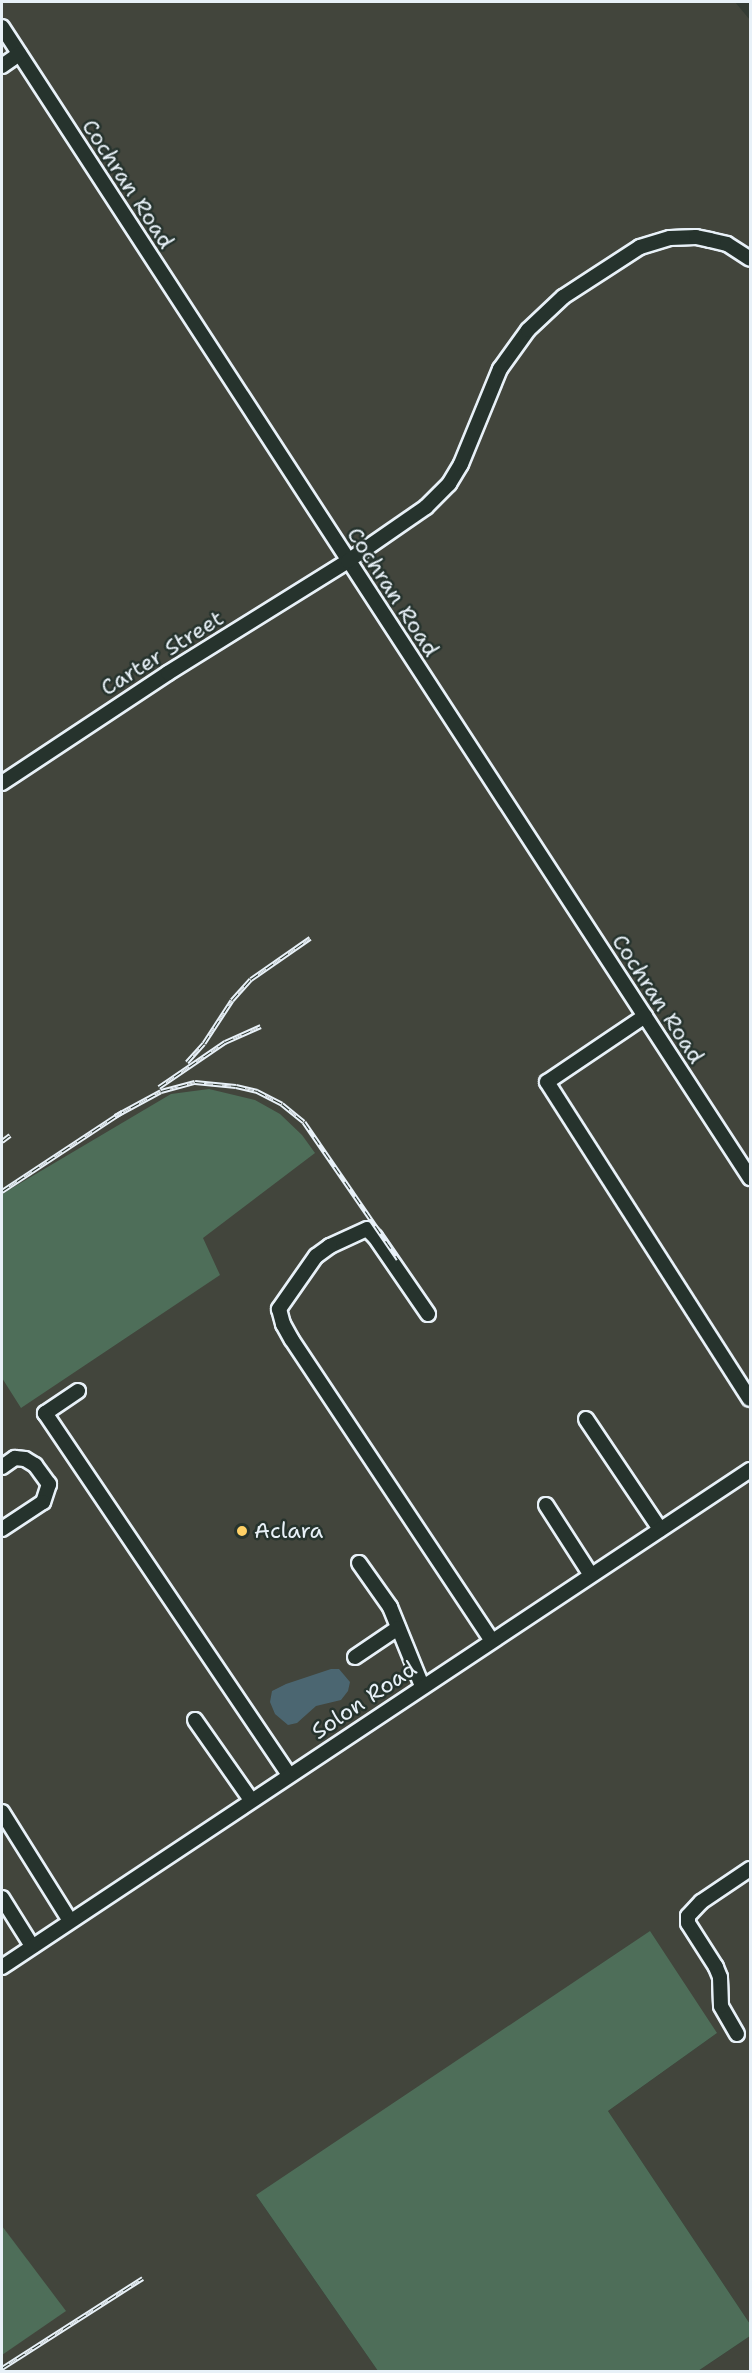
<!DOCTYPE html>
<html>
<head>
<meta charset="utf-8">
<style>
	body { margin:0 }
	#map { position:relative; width:752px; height:2373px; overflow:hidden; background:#333b34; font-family:"Shantell Sans",sans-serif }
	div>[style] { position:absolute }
	.built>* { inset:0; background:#42453c }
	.green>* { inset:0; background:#4e6e59 }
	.water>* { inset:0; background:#4b6671 }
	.roads { filter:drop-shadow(2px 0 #e8f1f8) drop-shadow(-2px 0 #e8f1f8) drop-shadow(0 2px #e8f1f8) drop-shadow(0 -2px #e8f1f8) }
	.minor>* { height:14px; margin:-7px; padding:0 7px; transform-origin:7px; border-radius:7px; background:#26332d }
	.rail>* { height:5px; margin-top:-2.5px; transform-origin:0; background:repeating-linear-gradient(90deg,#26332d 0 9px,#e8f1f8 0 18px); box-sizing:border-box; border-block:2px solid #e8f1f8 }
	.dots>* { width:16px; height:16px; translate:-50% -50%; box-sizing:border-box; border:3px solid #26332d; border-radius:50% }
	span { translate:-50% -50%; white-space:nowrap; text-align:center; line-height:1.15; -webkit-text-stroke:5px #26332d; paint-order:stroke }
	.street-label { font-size:22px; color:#e8f1f8 }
	.poi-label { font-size:22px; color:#e8f1f8 }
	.left { translate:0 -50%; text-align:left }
	.frame { position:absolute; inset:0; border:3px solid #e8f1f8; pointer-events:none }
</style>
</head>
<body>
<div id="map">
	<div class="built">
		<div style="clip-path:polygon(2px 2px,735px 2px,750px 20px,750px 2324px,608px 2111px,717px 2033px,256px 2195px,378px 2371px,2px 2372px)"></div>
		<div style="clip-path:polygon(750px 2336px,750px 2371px,698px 2371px)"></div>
	</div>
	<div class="green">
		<div style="clip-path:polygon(209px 1089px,255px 1100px,280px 1114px,302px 1135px,315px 1153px,203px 1238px,220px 1275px,21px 1408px,2px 1378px,2px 1194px,171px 1094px)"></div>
		<div style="clip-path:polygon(650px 1931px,717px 2033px,608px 2111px,750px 2324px,750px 2336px,698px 2371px,378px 2371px,256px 2195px)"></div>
		<div style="clip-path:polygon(2px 2226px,66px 2311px,2px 2355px)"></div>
	</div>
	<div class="water">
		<div style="clip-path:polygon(331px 1669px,339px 1669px,350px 1682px,348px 1691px,341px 1700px,316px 1706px,297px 1723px,288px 1725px,275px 1714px,270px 1702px,272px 1691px,286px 1684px)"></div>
	</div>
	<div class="roads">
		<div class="minor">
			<div style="left:2px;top:27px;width:1373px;rotate:56.98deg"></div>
			<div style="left:2px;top:66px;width:21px;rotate:-35deg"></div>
			<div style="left:2px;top:783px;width:199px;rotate:-33.5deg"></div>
			<div style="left:168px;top:673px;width:212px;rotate:-31.9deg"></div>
			<div style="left:348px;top:561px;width:95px;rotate:-34.7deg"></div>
			<div style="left:426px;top:507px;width:33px;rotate:-45deg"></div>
			<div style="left:449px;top:484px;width:23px;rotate:-59deg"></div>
			<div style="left:461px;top:464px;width:103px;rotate:-67.7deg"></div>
			<div style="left:500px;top:369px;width:48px;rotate:-54.3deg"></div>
			<div style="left:528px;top:330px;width:48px;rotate:-43.3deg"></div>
			<div style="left:563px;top:297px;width:92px;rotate:-33deg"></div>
			<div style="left:640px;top:247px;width:31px;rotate:-17deg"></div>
			<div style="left:670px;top:238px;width:26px;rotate:-2deg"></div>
			<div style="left:696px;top:237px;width:14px;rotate:12deg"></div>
			<div style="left:710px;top:240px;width:17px;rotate:13deg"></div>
			<div style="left:727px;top:244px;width:27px;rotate:33deg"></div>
			<div style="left:645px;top:1016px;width:118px;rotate:146deg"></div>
			<div style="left:547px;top:1082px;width:376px;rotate:57.4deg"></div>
			<div style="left:428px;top:1314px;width:93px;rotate:-124.5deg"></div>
			<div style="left:375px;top:1237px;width:11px;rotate:-135deg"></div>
			<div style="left:367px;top:1229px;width:41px;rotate:155.3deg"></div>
			<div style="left:330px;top:1246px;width:17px;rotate:144deg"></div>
			<div style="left:316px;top:1256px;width:65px;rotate:124.9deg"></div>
			<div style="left:279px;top:1309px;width:16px;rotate:75deg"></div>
			<div style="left:283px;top:1324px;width:18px;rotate:61deg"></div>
			<div style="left:292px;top:1340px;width:361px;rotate:56.4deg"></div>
			<div style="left:78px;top:1391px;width:40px;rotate:146deg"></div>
			<div style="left:45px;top:1413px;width:437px;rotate:56deg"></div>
			<div style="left:586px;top:1419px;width:133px;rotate:56.1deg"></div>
			<div style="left:2px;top:1467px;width:16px;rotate:-35deg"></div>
			<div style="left:15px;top:1458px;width:10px;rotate:6deg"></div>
			<div style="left:25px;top:1459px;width:12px;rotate:31deg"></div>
			<div style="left:35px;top:1465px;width:24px;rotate:54deg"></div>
			<div style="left:49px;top:1484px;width:19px;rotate:108deg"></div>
			<div style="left:43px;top:1502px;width:49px;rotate:146.6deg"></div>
			<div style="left:546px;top:1505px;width:83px;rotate:57.3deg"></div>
			<div style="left:359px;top:1563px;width:54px;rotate:54.8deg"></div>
			<div style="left:390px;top:1607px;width:85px;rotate:67.9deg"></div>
			<div style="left:355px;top:1657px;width:52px;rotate:-34deg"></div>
			<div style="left:195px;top:1720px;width:98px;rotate:55deg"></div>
			<div style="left:2px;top:1812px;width:128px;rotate:58deg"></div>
			<div style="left:2px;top:1898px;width:57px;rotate:58deg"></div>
			<div style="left:2px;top:1967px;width:898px;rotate:-33.6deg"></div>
			<div style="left:737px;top:2034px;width:32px;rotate:-120deg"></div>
			<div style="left:721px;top:2006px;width:29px;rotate:-92deg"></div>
			<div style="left:720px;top:1977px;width:11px;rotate:-112deg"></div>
			<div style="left:716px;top:1967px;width:52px;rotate:-122.5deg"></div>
			<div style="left:688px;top:1923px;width:7px;rotate:-90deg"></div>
			<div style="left:688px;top:1916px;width:19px;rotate:-47deg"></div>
			<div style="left:701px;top:1902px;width:59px;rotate:-34deg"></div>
		</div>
	</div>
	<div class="rail">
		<div style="left:187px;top:1062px;width:25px;rotate:-48deg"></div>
		<div style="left:204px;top:1043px;width:51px;rotate:-56.9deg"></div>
		<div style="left:232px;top:1000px;width:28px;rotate:-48deg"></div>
		<div style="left:251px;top:979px;width:72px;rotate:-34.8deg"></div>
		<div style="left:159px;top:1087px;width:80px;rotate:-34.3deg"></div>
		<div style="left:225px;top:1042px;width:39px;rotate:-24deg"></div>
		<div style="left:115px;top:1116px;width:52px;rotate:-28.5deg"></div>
		<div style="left:161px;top:1091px;width:35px;rotate:-15deg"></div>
		<div style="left:195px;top:1082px;width:41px;rotate:5.6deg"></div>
		<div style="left:236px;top:1086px;width:22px;rotate:13deg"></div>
		<div style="left:257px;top:1091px;width:28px;rotate:27deg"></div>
		<div style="left:282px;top:1104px;width:28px;rotate:39deg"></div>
		<div style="left:304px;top:1122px;width:166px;rotate:55.5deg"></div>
		<div style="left:2px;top:1141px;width:10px;rotate:-37deg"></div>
		<div style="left:2px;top:1191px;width:144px;rotate:-33.4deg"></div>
		<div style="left:2px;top:2368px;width:167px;rotate:-32.6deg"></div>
	</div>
	<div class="dots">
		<div style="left:242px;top:1531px;background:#ffd166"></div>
	</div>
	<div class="street-label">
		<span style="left:128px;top:184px;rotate:57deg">Cochran Road</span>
		<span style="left:393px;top:592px;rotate:57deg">Cochran Road</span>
		<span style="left:162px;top:653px;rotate:-32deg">Carter Street</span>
		<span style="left:658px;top:999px;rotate:57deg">Cochran Road</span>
		<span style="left:364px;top:1700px;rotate:-34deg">Solon Road</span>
	</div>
	<div class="poi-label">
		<span class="left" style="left:254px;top:1531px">Aclara</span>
	</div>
	<div class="frame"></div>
</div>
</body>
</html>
